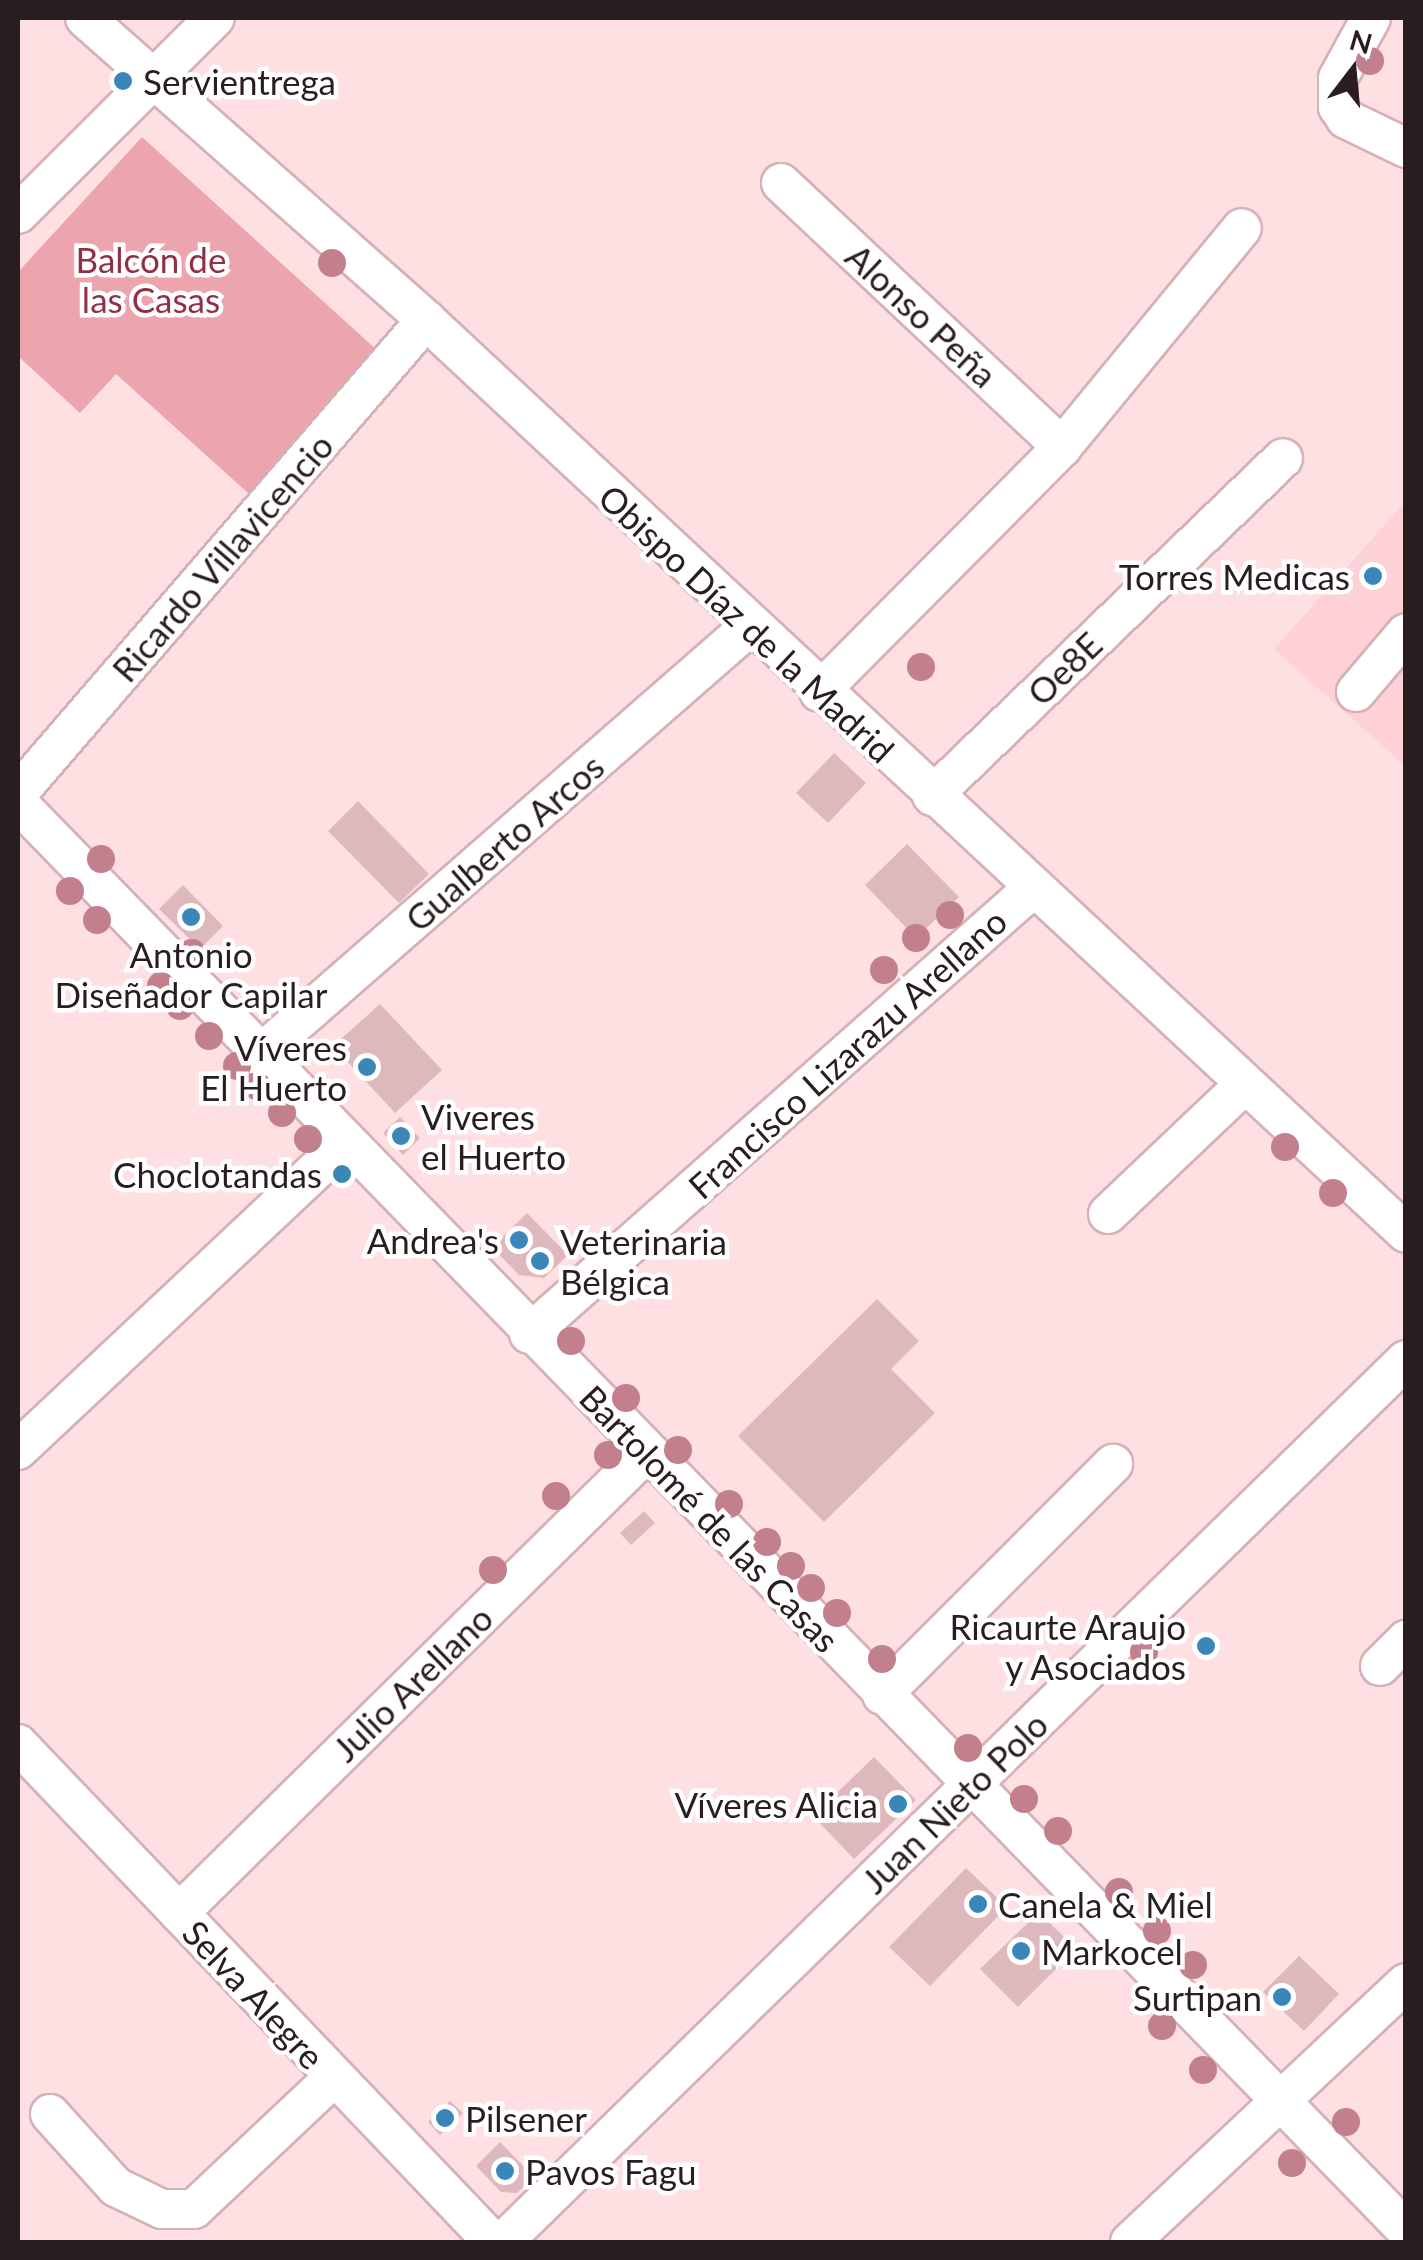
<!DOCTYPE html>
<html>
<head>
<meta charset="utf-8">
<style>
	body { margin:0 }
	#map { position:relative; width:1423px; height:2260px; overflow:hidden; background:#fee0e3; font-family:Lato,sans-serif }
	div>[style] { position:absolute }
	.built>* { inset:0; background:#fed1d6 }
	.green>* { inset:0; background:#eca4ad }
	.building>* { inset:0; background:#ddb9bd }
	.roads { filter:drop-shadow(2px 0 #d5b1b5) drop-shadow(-2px 0 #d5b1b5) drop-shadow(0 2px #d5b1b5) drop-shadow(0 -2px #d5b1b5) }
	.minor>* { height:38px; margin:-19px; padding:0 19px; transform-origin:19px; border-radius:19px; background:#fff }
	.trees>* { width:28px; height:28px; margin:-14px; border-radius:50%; background:#c27f8c }
	.dots>* { width:28px; height:28px; translate:-50% -50%; box-sizing:border-box; border:5px solid #fff; border-radius:50% }
	span { translate:-50% -50%; white-space:nowrap; text-align:center; line-height:1.15; -webkit-text-stroke:9px #fff; paint-order:stroke }
	.poi-label { font-size:35px; color:#2a1d1f }
	.left { translate:0 -50%; text-align:left }
	.right { translate:-100% -50%; text-align:right }
	.park-label { font-size:35px; color:#912f45 }
	.street-label { font-size:35px; color:#2a1d1f }
	.frame { position:absolute; inset:0; border:20px solid #2a1d1f; pointer-events:none }
	.north { position:absolute; left:1303px; top:20px; width:100px; height:100px; -webkit-text-stroke:8px #fff; paint-order:stroke; rotate:16deg; font-size:28px; font-weight:700; line-height:40px; text-align:center; color:#2a1d1f }
	.north::after { content:''; display:block; margin:auto; width:35px; height:45px; background:#2a1d1f; clip-path:polygon(50% 0,100% 100%,50% 72%,0 100%) }
</style>
</head>
<body>
<div id="map">
	<div class="built">
		<div style="clip-path:polygon(1405px 502px,1405px 766px,1274px 649px)"></div>
	</div>
	<div class="green">
		<div style="clip-path:polygon(142px 137px,378px 351px,248px 493px,116px 374px,80px 413px,18px 356px,18px 272px)"></div>
	</div>
	<div class="building">
		<div style="clip-path:polygon(834px 753px,866px 783px,828px 823px,796px 793px)"></div>
		<div style="clip-path:polygon(358px 801px,429px 874px,399px 903px,328px 831px)"></div>
		<div style="clip-path:polygon(907px 844px,959px 897px,916px 938px,865px 885px)"></div>
		<div style="clip-path:polygon(183px 885px,223px 926px,200px 949px,159px 909px)"></div>
		<div style="clip-path:polygon(380px 1004px,442px 1070px,395px 1113px,333px 1046px)"></div>
		<div style="clip-path:polygon(400px 1117px,420px 1138px,403px 1155px,383px 1133px)"></div>
		<div style="clip-path:polygon(527px 1213px,568px 1255px,544px 1278px,519px 1275px,492px 1247px)"></div>
		<div style="clip-path:polygon(877px 1299px,919px 1341px,891px 1369px,935px 1413px,824px 1522px,738px 1436px)"></div>
		<div style="clip-path:polygon(644px 1511px,655px 1523px,631px 1545px,620px 1533px)"></div>
		<div style="clip-path:polygon(874px 1757px,916px 1800px,854px 1859px,813px 1816px)"></div>
		<div style="clip-path:polygon(966px 1868px,1007px 1907px,930px 1986px,889px 1947px)"></div>
		<div style="clip-path:polygon(1039px 1912px,1076px 1949px,1018px 2007px,980px 1969px)"></div>
		<div style="clip-path:polygon(1299px 1956px,1339px 1994px,1304px 2031px,1263px 1992px)"></div>
		<div style="clip-path:polygon(450px 2101px,463px 2113px,440px 2135px,428px 2122px)"></div>
		<div style="clip-path:polygon(500px 2142px,534px 2177px,517px 2193px,501px 2192px,476px 2166px)"></div>
	</div>
	<div class="roads">
		<div class="minor">
			<div style="left:85px;top:18px;width:456px;rotate:41.5deg"></div>
			<div style="left:426px;top:320px;width:1339px;rotate:42.97deg"></div>
			<div style="left:1371px;top:18px;width:68px;rotate:118.8deg"></div>
			<div style="left:1338px;top:78px;width:29px;rotate:90deg"></div>
			<div style="left:1338px;top:107px;width:14px;rotate:56deg"></div>
			<div style="left:1346px;top:119px;width:67px;rotate:25.8deg"></div>
			<div style="left:781px;top:183px;width:386px;rotate:43.2deg"></div>
			<div style="left:18px;top:214px;width:278px;rotate:-44.9deg"></div>
			<div style="left:819px;top:692px;width:345px;rotate:-45.2deg"></div>
			<div style="left:1062px;top:447px;width:283px;rotate:-50.6deg"></div>
			<div style="left:1356px;top:692px;width:77px;rotate:-49.7deg"></div>
			<div style="left:18px;top:793px;width:625px;rotate:-49.22deg"></div>
			<div style="left:932px;top:796px;width:487px;rotate:-43.9deg"></div>
			<div style="left:18px;top:803px;width:1991px;rotate:45.79deg"></div>
			<div style="left:258px;top:1056px;width:652px;rotate:-41.14deg"></div>
			<div style="left:1108px;top:1214px;width:187px;rotate:-43.5deg"></div>
			<div style="left:529px;top:1334px;width:670px;rotate:-41.49deg"></div>
			<div style="left:18px;top:1450px;width:447px;rotate:-43.2deg"></div>
			<div style="left:1380px;top:1666px;width:37px;rotate:-45deg"></div>
			<div style="left:882px;top:1695px;width:327px;rotate:-45deg"></div>
			<div style="left:18px;top:1744px;width:688px;rotate:46.35deg"></div>
			<div style="left:179px;top:1913px;width:656px;rotate:-44.57deg"></div>
			<div style="left:50px;top:2114px;width:98px;rotate:47.9deg"></div>
			<div style="left:116px;top:2187px;width:51px;rotate:25.6deg"></div>
			<div style="left:162px;top:2209px;width:32px"></div>
			<div style="left:194px;top:2209px;width:191px;rotate:-43.3deg"></div>
			<div style="left:503px;top:2242px;width:1262px;rotate:-44.33deg"></div>
			<div style="left:1130px;top:2242px;width:378px;rotate:-43.2deg"></div>
		</div>
	</div>
	<div class="trees">
		<div style="left:1370px;top:61px"></div>
		<div style="left:332px;top:263px"></div>
		<div style="left:921px;top:667px"></div>
		<div style="left:101px;top:859px"></div>
		<div style="left:70px;top:891px"></div>
		<div style="left:950px;top:915px"></div>
		<div style="left:97px;top:920px"></div>
		<div style="left:916px;top:938px"></div>
		<div style="left:192px;top:953px"></div>
		<div style="left:884px;top:970px"></div>
		<div style="left:161px;top:986px"></div>
		<div style="left:180px;top:1006px"></div>
		<div style="left:209px;top:1036px"></div>
		<div style="left:237px;top:1066px"></div>
		<div style="left:257px;top:1086px"></div>
		<div style="left:282px;top:1113px"></div>
		<div style="left:308px;top:1139px"></div>
		<div style="left:1285px;top:1147px"></div>
		<div style="left:1333px;top:1193px"></div>
		<div style="left:571px;top:1341px"></div>
		<div style="left:626px;top:1398px"></div>
		<div style="left:678px;top:1450px"></div>
		<div style="left:608px;top:1455px"></div>
		<div style="left:556px;top:1496px"></div>
		<div style="left:729px;top:1504px"></div>
		<div style="left:767px;top:1542px"></div>
		<div style="left:791px;top:1566px"></div>
		<div style="left:493px;top:1570px"></div>
		<div style="left:811px;top:1588px"></div>
		<div style="left:837px;top:1613px"></div>
		<div style="left:1144px;top:1652px"></div>
		<div style="left:882px;top:1659px"></div>
		<div style="left:968px;top:1748px"></div>
		<div style="left:1024px;top:1799px"></div>
		<div style="left:1058px;top:1831px"></div>
		<div style="left:1119px;top:1892px"></div>
		<div style="left:1157px;top:1931px"></div>
		<div style="left:1193px;top:1965px"></div>
		<div style="left:1162px;top:2026px"></div>
		<div style="left:1203px;top:2070px"></div>
		<div style="left:1346px;top:2122px"></div>
		<div style="left:1292px;top:2163px"></div>
	</div>
	<div class="dots">
		<div style="left:123px;top:81px;background:#3b86b9"></div>
		<div style="left:1373px;top:576px;background:#3b86b9"></div>
		<div style="left:191px;top:917px;background:#3b86b9"></div>
		<div style="left:367px;top:1067px;background:#3b86b9"></div>
		<div style="left:401px;top:1136px;background:#3b86b9"></div>
		<div style="left:342px;top:1174px;background:#3b86b9"></div>
		<div style="left:519px;top:1240px;background:#3b86b9"></div>
		<div style="left:540px;top:1261px;background:#3b86b9"></div>
		<div style="left:1206px;top:1646px;background:#3b86b9"></div>
		<div style="left:898px;top:1804px;background:#3b86b9"></div>
		<div style="left:978px;top:1904px;background:#3b86b9"></div>
		<div style="left:1021px;top:1951px;background:#3b86b9"></div>
		<div style="left:1282px;top:1997px;background:#3b86b9"></div>
		<div style="left:445px;top:2118px;background:#3b86b9"></div>
		<div style="left:505px;top:2171px;background:#3b86b9"></div>
	</div>
	<div class="poi-label">
		<span class="left" style="left:143px;top:81px">Servientrega</span>
		<span class="right" style="left:1350px;top:576px">Torres Medicas</span>
		<span style="left:191px;top:974px">Antonio<br>Diseñador Capilar</span>
		<span class="right" style="left:347px;top:1067px">Víveres<br>El Huerto</span>
		<span class="left" style="left:421px;top:1136px">Viveres<br>el Huerto</span>
		<span class="right" style="left:322px;top:1174px">Choclotandas</span>
		<span class="right" style="left:499px;top:1240px">Andrea's</span>
		<span class="left" style="left:560px;top:1261px">Veterinaria<br>Bélgica</span>
		<span class="right" style="left:1186px;top:1646px">Ricaurte Araujo<br>y Asociados</span>
		<span class="right" style="left:878px;top:1804px">Víveres Alicia</span>
		<span class="left" style="left:998px;top:1904px">Canela &amp; Miel</span>
		<span class="left" style="left:1041px;top:1951px">Markocel</span>
		<span class="right" style="left:1262px;top:1997px">Surtipan</span>
		<span class="left" style="left:465px;top:2118px">Pilsener</span>
		<span class="left" style="left:525px;top:2171px">Pavos Fagu</span>
	</div>
	<div class="park-label">
		<span style="left:151px;top:279px">Balcón de<br>las Casas</span>
	</div>
	<div class="street-label">
		<span style="left:922px;top:315px;rotate:43deg">Alonso Peña</span>
		<span style="left:222px;top:557px;rotate:-49deg">Ricardo Villavicencio</span>
		<span style="left:747px;top:623px;rotate:43deg">Obispo Díaz de la Madrid</span>
		<span style="left:1064px;top:668px;rotate:-44deg">Oe8E</span>
		<span style="left:504px;top:842px;rotate:-41deg">Gualberto Arcos</span>
		<span style="left:847px;top:1053px;rotate:-42deg">Francisco Lizarazu Arellano</span>
		<span style="left:710px;top:1518px;rotate:46deg">Bartolomé de las Casas</span>
		<span style="left:412px;top:1683px;rotate:-44deg">Julio Arellano</span>
		<span style="left:954px;top:1802px;rotate:-44deg">Juan Nieto Polo</span>
		<span style="left:254px;top:1994px;rotate:47deg">Selva Alegre</span>
	</div>
	<div class="frame"></div>
	<div class="north">N</div>
</div>
</body>
</html>
